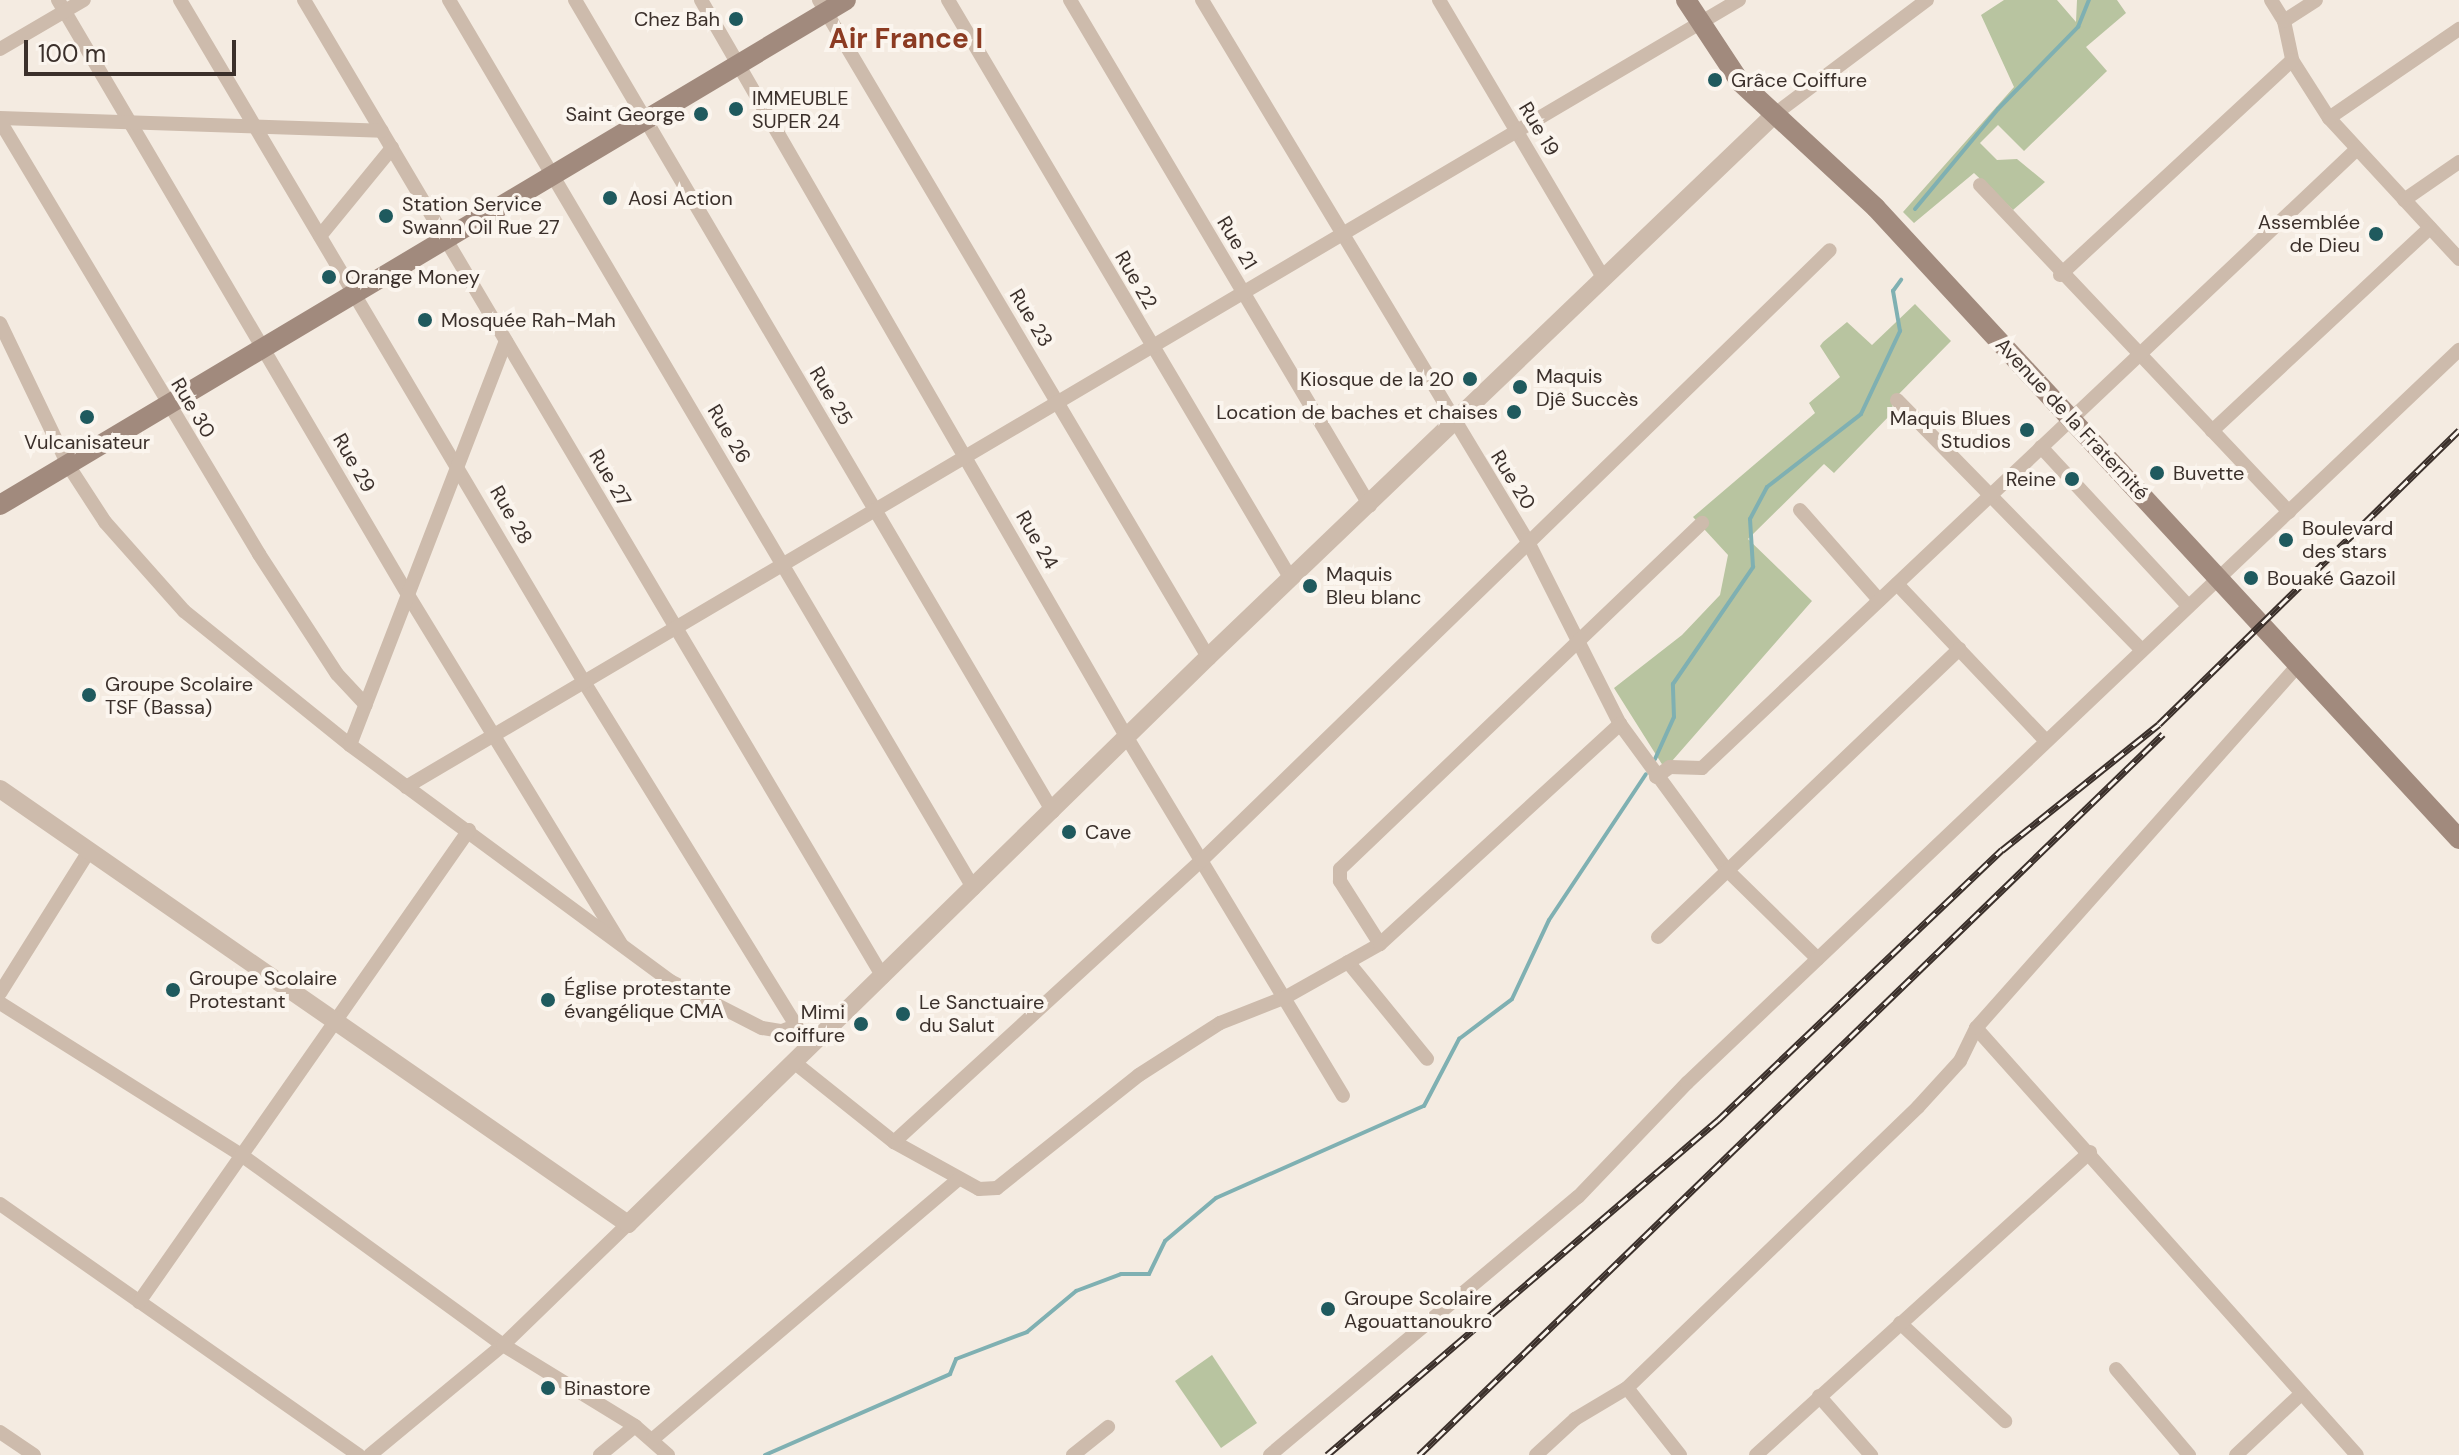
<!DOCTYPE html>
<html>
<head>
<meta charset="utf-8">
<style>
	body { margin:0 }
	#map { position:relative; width:2459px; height:1455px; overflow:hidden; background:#f4ebe1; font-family:"DM Sans",sans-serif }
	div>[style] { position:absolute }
	.green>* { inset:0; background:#b8c4a0 }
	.stream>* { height:4px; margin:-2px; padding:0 2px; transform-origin:2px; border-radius:2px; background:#7fb0b2 }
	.minor>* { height:14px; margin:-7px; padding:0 7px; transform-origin:7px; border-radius:7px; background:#cdbbac }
	.tertiary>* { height:18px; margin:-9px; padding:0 9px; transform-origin:9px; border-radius:9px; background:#cdbbac }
	.secondary>* { height:20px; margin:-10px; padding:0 10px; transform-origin:10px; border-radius:10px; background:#a18a7d }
	.rail>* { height:7px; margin-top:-3.5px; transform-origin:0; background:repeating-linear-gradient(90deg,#fbf5ee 0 12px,#3b302b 0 24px); box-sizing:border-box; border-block:2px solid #3b302b }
	.dots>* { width:22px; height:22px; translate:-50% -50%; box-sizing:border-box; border:4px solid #fbf5ee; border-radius:50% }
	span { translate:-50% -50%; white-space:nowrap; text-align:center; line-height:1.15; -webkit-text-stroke:8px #fbf5ee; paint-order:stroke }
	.poi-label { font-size:20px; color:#3b302b }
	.right { translate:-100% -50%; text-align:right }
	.left { translate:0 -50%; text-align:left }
	.street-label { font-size:20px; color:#3b302b }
	.district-label { font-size:28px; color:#8c3b22; font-weight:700 }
	.scale { position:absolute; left:24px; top:40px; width:212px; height:36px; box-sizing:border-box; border:4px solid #3b302b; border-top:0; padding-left:10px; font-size:24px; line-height:28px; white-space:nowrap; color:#3b302b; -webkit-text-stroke:6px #fbf5ee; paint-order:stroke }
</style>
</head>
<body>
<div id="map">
	<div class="green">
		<div style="clip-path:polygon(2004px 0,2057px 0,2076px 22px,2077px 0,2117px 0,2126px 13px,2086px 47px,2107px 71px,2024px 151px,1998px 125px,1980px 143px,1997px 160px,2017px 159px,2045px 182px,2013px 210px,1974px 173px,1914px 223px,1903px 212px,2014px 87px,1981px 15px)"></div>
		<div style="clip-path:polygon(1915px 304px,1951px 341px,1892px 401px,1893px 412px,1834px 473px,1824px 464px,1748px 539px,1812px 601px,1665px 769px,1614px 688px,1682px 635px,1720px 595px,1728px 555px,1693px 517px,1815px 413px,1809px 403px,1840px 377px,1820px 346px,1823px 342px,1847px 322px,1872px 345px)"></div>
		<div style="clip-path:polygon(1212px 1355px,1257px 1423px,1221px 1448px,1175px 1381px)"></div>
	</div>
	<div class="stream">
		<div style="left:1915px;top:209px;width:130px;rotate:-50.3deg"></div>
		<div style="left:1998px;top:109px;width:115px;rotate:-45.7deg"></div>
		<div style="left:2078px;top:27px;width:29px;rotate:-68deg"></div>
		<div style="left:1655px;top:759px;width:46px;rotate:-65.7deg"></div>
		<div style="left:1674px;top:717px;width:33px;rotate:-92deg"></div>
		<div style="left:1673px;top:684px;width:142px;rotate:-55.6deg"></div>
		<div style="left:1753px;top:567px;width:48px;rotate:-93.6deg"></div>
		<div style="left:1750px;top:519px;width:36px;rotate:-62deg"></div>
		<div style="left:1767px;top:487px;width:119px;rotate:-37.8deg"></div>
		<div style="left:1861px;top:414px;width:92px;rotate:-64.8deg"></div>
		<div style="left:1900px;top:331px;width:41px;rotate:-99.9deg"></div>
		<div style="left:1893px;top:291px;width:14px;rotate:-54deg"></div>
		<div style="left:765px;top:1455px;width:202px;rotate:-23.6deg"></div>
		<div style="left:950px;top:1374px;width:16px;rotate:-68deg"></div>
		<div style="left:956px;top:1359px;width:76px;rotate:-20.8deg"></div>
		<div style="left:1027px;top:1332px;width:64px;rotate:-39.9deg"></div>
		<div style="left:1076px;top:1291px;width:48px;rotate:-20.7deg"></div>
		<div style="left:1121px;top:1274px;width:28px"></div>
		<div style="left:1149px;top:1274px;width:37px;rotate:-64deg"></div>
		<div style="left:1165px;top:1241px;width:67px;rotate:-40.1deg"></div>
		<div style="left:1216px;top:1198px;width:227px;rotate:-23.9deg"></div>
		<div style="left:1424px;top:1106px;width:76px;rotate:-62.4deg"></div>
		<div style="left:1459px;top:1039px;width:66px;rotate:-37deg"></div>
		<div style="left:1512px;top:999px;width:87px;rotate:-64.9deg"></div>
		<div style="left:1549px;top:920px;width:175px;rotate:-56.4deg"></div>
	</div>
	<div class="minor">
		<div style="left:58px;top:0;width:690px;rotate:59.53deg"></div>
		<div style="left:408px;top:595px;width:409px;rotate:58.6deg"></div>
		<div style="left:180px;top:0;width:793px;rotate:59.36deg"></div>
		<div style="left:584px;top:682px;width:430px;rotate:58.3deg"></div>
		<div style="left:304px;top:0;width:1136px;rotate:59.35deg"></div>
		<div style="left:449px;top:0;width:1032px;rotate:59.44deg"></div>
		<div style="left:575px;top:0;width:942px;rotate:59.52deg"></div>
		<div style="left:701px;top:0;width:850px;rotate:60deg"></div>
		<div style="left:1126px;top:736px;width:420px;rotate:58.9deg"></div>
		<div style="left:819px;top:0;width:764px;rotate:59.37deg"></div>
		<div style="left:948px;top:0;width:673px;rotate:59.36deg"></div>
		<div style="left:1070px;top:0;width:588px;rotate:59.34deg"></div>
		<div style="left:1202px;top:0;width:630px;rotate:58.96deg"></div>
		<div style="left:1527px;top:540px;width:206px;rotate:63.2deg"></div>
		<div style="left:1620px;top:724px;width:181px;rotate:53.8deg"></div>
		<div style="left:1727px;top:870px;width:127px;rotate:44.4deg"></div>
		<div style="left:1439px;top:0;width:324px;rotate:59.4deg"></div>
		<div style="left:2271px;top:0;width:25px;rotate:58deg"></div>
		<div style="left:2284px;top:21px;width:40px;rotate:78deg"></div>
		<div style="left:2292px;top:60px;width:69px;rotate:57.5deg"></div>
		<div style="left:2329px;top:118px;width:192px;rotate:47.3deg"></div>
		<div style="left:2284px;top:21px;width:38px;rotate:-33deg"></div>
		<div style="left:0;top:49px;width:97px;rotate:-30.3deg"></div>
		<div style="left:1775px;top:114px;width:190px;rotate:-36.9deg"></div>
		<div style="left:0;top:118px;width:382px;rotate:1.9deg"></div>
		<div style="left:2329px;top:118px;width:158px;rotate:-34.4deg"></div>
		<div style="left:0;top:121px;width:505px;rotate:59.11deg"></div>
		<div style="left:259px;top:554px;width:143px;rotate:57deg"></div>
		<div style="left:337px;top:674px;width:42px;rotate:46.9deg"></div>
		<div style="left:1980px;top:185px;width:450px;rotate:46.6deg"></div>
		<div style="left:2404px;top:200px;width:67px;rotate:-34.6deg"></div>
		<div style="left:320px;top:236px;width:114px;rotate:-50.7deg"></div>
		<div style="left:2060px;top:275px;width:316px;rotate:-42.8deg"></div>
		<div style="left:0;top:323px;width:157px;rotate:64.4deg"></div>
		<div style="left:68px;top:465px;width:68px;rotate:57deg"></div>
		<div style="left:105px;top:522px;width:119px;rotate:48.4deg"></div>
		<div style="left:184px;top:611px;width:213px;rotate:38.9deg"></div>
		<div style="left:350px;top:745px;width:398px;rotate:36.4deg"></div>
		<div style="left:670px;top:981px;width:103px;rotate:27.1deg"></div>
		<div style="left:762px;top:1028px;width:20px;rotate:9deg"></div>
		<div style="left:782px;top:1031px;width:14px;rotate:-21deg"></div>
		<div style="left:1897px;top:400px;width:350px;rotate:45.6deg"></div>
		<div style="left:2212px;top:431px;width:298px;rotate:-43deg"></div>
		<div style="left:2041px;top:447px;width:217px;rotate:47.2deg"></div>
		<div style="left:1800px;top:510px;width:120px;rotate:48.7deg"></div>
		<div style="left:1897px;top:584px;width:216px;rotate:46.5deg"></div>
		<div style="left:350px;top:745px;width:433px;rotate:-68.9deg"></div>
		<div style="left:1656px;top:777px;width:17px;rotate:-36deg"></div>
		<div style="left:1670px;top:767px;width:32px;rotate:2deg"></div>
		<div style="left:1702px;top:768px;width:901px;rotate:-43.38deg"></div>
		<div style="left:406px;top:787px;width:1548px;rotate:-30.56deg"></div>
		<div style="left:1658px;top:937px;width:417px;rotate:-43.7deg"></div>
		<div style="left:1380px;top:944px;width:75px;rotate:-122.4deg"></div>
		<div style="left:1340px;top:881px;width:12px;rotate:-90deg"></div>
		<div style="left:1340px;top:869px;width:501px;rotate:-43.71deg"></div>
		<div style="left:1348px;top:962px;width:125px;rotate:50.8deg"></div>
		<div style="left:0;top:993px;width:168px;rotate:-57.9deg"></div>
		<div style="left:0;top:1003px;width:284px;rotate:32.2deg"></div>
		<div style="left:240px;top:1154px;width:325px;rotate:36deg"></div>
		<div style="left:503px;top:1345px;width:155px;rotate:31.5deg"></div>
		<div style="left:635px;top:1426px;width:44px;rotate:41.3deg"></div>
		<div style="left:1976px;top:1028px;width:572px;rotate:48.26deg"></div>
		<div style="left:795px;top:1063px;width:127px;rotate:38.6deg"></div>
		<div style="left:894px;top:1142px;width:97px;rotate:28.9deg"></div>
		<div style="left:979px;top:1189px;width:18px;rotate:-3deg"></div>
		<div style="left:997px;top:1188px;width:181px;rotate:-38.5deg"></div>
		<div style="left:1139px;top:1075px;width:96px;rotate:-32.7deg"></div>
		<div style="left:1220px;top:1023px;width:71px;rotate:-21.5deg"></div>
		<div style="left:1286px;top:997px;width:108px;rotate:-29.4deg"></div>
		<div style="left:1380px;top:944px;width:326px;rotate:-42.5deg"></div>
		<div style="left:894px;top:1142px;width:418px;rotate:-42.5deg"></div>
		<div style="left:1202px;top:860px;width:875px;rotate:-44.17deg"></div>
		<div style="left:0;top:1204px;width:438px;rotate:35deg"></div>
		<div style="left:139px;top:1302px;width:576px;rotate:-55.04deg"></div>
		<div style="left:1900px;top:1323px;width:144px;rotate:43deg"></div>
		<div style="left:2116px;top:1369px;width:113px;rotate:49.7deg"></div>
		<div style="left:1819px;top:1396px;width:79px;rotate:48.6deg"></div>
		<div style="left:0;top:1432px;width:41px;rotate:34.1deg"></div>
		<div style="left:653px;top:1439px;width:402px;rotate:-40.4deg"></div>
		<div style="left:370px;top:1455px;width:173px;rotate:-39.6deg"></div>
		<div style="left:503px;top:1345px;width:174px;rotate:-44.1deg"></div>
		<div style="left:600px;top:1455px;width:45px;rotate:-39.6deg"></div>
		<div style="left:1073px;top:1455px;width:45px;rotate:-38.7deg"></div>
		<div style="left:1270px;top:1455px;width:402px;rotate:-40deg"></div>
		<div style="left:1578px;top:1197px;width:158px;rotate:-46.3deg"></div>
		<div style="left:1687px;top:1083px;width:1065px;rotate:-43.52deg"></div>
		<div style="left:1536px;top:1455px;width:53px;rotate:-42.7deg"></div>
		<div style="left:1575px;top:1419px;width:61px;rotate:-30.8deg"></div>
		<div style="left:1680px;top:1455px;width:85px;rotate:-128.3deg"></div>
		<div style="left:1627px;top:1388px;width:405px;rotate:-44deg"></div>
		<div style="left:1918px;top:1107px;width:62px;rotate:-47.6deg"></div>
		<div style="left:1960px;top:1061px;width:37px;rotate:-64deg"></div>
		<div style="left:1976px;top:1028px;width:482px;rotate:-48.4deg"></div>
		<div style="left:1756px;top:1455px;width:451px;rotate:-42.2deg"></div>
		<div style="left:2236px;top:1455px;width:89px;rotate:-43.2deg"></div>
	</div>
	<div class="tertiary">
		<div style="left:0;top:789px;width:764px;rotate:34.71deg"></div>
		<div style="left:628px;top:1224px;width:811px;rotate:-44.35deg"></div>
		<div style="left:1208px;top:657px;width:785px;rotate:-43.76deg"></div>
	</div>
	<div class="secondary">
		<div style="left:1686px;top:0;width:98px;rotate:56.6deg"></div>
		<div style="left:1740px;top:82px;width:185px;rotate:42.8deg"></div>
		<div style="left:1876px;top:208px;width:859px;rotate:47.26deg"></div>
		<div style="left:0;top:505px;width:985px;rotate:-30.83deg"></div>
	</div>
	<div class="rail">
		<div style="left:1327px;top:1455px;width:515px;rotate:-40.59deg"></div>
		<div style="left:1718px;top:1120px;width:392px;rotate:-43.6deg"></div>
		<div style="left:2002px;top:850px;width:201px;rotate:-38.7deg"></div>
		<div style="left:2159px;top:724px;width:420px;rotate:-44.4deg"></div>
		<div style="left:1419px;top:1455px;width:1036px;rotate:-44.1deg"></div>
	</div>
	<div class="dots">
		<div style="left:736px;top:19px;background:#1f5a5e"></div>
		<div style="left:1715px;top:80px;background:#1f5a5e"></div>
		<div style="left:736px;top:109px;background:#1f5a5e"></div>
		<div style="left:701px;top:114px;background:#1f5a5e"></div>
		<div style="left:610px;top:198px;background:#1f5a5e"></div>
		<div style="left:386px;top:216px;background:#1f5a5e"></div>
		<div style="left:2376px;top:234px;background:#1f5a5e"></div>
		<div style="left:329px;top:277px;background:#1f5a5e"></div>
		<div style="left:425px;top:320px;background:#1f5a5e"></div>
		<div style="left:1470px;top:379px;background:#1f5a5e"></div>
		<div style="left:1520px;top:387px;background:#1f5a5e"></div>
		<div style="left:1514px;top:412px;background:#1f5a5e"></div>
		<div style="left:87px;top:417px;background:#1f5a5e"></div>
		<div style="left:2027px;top:430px;background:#1f5a5e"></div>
		<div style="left:2157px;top:473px;background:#1f5a5e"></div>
		<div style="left:2072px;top:479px;background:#1f5a5e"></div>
		<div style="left:2286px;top:540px;background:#1f5a5e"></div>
		<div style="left:2251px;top:578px;background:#1f5a5e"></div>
		<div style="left:1310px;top:586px;background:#1f5a5e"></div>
		<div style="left:89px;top:695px;background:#1f5a5e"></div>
		<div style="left:1069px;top:832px;background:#1f5a5e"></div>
		<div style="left:173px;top:990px;background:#1f5a5e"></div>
		<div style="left:548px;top:1000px;background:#1f5a5e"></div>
		<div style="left:903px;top:1014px;background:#1f5a5e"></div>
		<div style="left:861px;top:1024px;background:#1f5a5e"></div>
		<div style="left:1328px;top:1309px;background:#1f5a5e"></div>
		<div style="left:548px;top:1388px;background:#1f5a5e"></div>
	</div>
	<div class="poi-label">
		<span class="right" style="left:720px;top:19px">Chez Bah</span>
		<span class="left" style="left:1731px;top:80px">Grâce Coiffure</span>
		<span class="left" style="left:752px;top:110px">IMMEUBLE<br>SUPER 24</span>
		<span class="right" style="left:685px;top:114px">Saint George</span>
		<span class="left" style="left:628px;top:198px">Aosi Action</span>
		<span class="left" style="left:402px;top:216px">Station Service<br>Swann Oil Rue 27</span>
		<span class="right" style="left:2360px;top:234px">Assemblée<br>de Dieu</span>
		<span class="left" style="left:345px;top:277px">Orange Money</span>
		<span class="left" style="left:441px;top:320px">Mosquée Rah-Mah</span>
		<span class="left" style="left:1536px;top:388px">Maquis<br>Djê Succès</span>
		<span class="right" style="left:1454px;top:379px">Kiosque de la 20</span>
		<span class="right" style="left:1498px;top:412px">Location de baches et chaises</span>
		<span class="right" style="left:2011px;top:430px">Maquis Blues<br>Studios</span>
		<span style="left:87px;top:442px">Vulcanisateur</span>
		<span class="left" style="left:2173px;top:473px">Buvette</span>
		<span class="right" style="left:2056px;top:479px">Reine</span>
		<span class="left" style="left:2302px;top:540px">Boulevard<br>des stars</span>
		<span class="left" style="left:1326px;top:586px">Maquis<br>Bleu blanc</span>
		<span class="left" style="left:2267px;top:578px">Bouaké Gazoil</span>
		<span class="left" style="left:105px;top:696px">Groupe Scolaire<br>TSF (Bassa)</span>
		<span class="left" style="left:1085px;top:832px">Cave</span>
		<span class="left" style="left:189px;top:990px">Groupe Scolaire<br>Protestant</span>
		<span class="left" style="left:564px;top:1000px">Église protestante<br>évangélique CMA</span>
		<span class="left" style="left:919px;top:1014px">Le Sanctuaire<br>du Salut</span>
		<span class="right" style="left:845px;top:1024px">Mimi<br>coiffure</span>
		<span class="left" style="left:1344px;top:1310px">Groupe Scolaire<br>Agouattanoukro</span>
		<span class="left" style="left:564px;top:1388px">Binastore</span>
	</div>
	<div class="street-label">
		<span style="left:1539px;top:129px;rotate:59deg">Rue 19</span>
		<span style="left:1237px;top:243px;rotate:59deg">Rue 21</span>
		<span style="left:1136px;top:280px;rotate:60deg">Rue 22</span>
		<span style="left:1031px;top:318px;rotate:59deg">Rue 23</span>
		<span style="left:831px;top:396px;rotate:59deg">Rue 25</span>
		<span style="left:193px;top:408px;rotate:59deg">Rue 30</span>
		<span style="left:2072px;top:419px;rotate:47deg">Avenue de la Fraternité</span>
		<span style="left:729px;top:434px;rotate:59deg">Rue 26</span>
		<span style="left:354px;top:463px;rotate:60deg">Rue 29</span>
		<span style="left:610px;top:478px;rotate:59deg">Rue 27</span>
		<span style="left:1513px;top:480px;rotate:58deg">Rue 20</span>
		<span style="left:511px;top:515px;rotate:60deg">Rue 28</span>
		<span style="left:1037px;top:540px;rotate:60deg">Rue 24</span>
	</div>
	<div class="district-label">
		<span style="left:906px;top:39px">Air France I</span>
	</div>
	<div class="scale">100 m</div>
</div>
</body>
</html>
